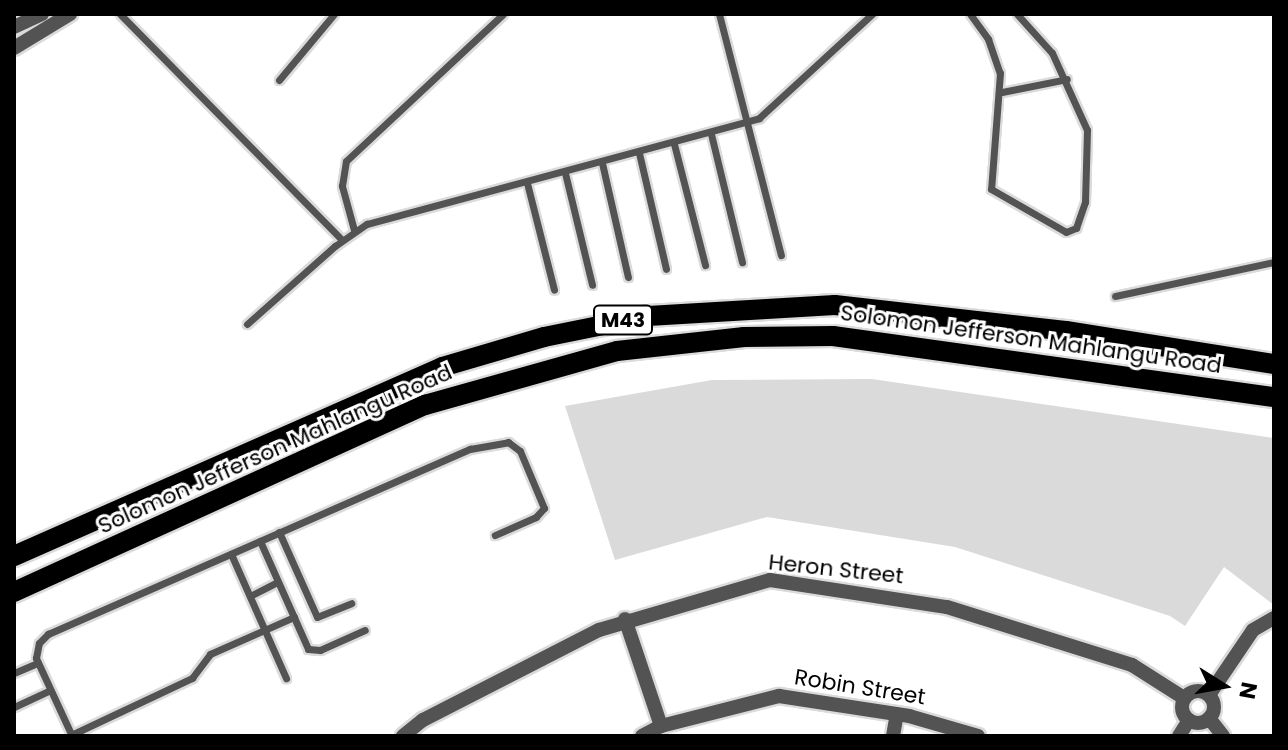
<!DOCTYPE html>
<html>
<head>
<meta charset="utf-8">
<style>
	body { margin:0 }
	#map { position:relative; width:1288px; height:750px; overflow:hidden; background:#fff; font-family:Poppins,sans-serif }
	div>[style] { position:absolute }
	.green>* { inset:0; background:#dadada }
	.roads { filter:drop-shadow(2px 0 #dbdbdb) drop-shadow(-2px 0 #dbdbdb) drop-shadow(0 2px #dbdbdb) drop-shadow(0 -2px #dbdbdb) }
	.lane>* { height:7px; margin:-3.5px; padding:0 3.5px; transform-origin:3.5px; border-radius:3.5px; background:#535353 }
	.street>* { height:14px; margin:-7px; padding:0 7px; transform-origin:7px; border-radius:7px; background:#535353 }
	.street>.ring { margin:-7px; padding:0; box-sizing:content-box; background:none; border:14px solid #535353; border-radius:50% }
	.primary>* { height:20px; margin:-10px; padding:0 10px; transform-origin:10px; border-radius:10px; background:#000 }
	span { translate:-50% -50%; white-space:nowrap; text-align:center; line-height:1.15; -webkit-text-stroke:6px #fff; paint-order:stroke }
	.shield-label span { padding:2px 6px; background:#fff; border:2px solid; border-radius:6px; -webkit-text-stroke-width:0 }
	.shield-label { font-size:20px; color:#000; font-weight:700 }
	.street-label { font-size:22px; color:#000 }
	.frame { position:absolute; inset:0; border:16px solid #000; pointer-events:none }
	.north { position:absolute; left:1184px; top:646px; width:80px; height:80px; -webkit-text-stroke:6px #fff; paint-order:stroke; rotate:101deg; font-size:22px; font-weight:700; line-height:32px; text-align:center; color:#000 }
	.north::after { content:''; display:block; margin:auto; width:28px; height:36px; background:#000; clip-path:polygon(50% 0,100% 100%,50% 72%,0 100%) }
</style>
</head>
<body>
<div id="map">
	<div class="green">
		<div style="clip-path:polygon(872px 379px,1274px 438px,1274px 605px,1224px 567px,1185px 626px,1170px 616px,955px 547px,767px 517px,615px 560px,565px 406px,712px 380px)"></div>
	</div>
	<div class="roads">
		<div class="lane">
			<div style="left:120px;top:14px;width:317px;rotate:45.5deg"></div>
			<div style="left:719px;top:14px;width:249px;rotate:75.6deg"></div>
			<div style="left:970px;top:14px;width:31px;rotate:54deg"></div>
			<div style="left:988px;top:39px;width:36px;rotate:71deg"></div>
			<div style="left:1000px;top:73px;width:116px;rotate:94.4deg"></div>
			<div style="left:991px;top:189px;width:86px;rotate:29.8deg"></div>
			<div style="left:1066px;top:232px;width:11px;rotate:-22deg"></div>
			<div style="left:1076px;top:228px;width:28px;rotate:-71deg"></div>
			<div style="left:1085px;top:202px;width:72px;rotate:-88.4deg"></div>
			<div style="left:1087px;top:130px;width:85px;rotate:-114.4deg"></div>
			<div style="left:1052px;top:53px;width:52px;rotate:-131.9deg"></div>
			<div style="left:279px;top:80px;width:86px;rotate:-50.2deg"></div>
			<div style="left:1002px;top:92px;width:66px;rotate:-11.3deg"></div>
			<div style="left:711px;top:134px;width:132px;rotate:76.4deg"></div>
			<div style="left:674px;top:144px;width:125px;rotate:75.6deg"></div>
			<div style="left:639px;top:153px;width:119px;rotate:76.9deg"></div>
			<div style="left:602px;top:163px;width:117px;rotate:77.2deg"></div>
			<div style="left:565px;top:173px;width:115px;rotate:76.4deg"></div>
			<div style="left:527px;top:183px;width:110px;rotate:75.8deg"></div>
			<div style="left:354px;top:230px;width:46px;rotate:-105.3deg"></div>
			<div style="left:342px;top:186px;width:25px;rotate:-81deg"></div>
			<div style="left:346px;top:161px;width:215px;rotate:-43.1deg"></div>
			<div style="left:1115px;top:296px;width:163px;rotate:-12.1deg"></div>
			<div style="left:247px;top:324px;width:118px;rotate:-41.6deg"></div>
			<div style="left:335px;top:246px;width:39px;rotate:-35deg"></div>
			<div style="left:367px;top:224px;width:406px;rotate:-15.1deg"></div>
			<div style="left:759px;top:118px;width:154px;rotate:-42.6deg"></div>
			<div style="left:279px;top:532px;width:93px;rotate:65.9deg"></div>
			<div style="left:317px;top:617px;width:37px;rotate:-22deg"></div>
			<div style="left:260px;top:541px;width:118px;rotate:66deg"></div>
			<div style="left:308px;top:649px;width:12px;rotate:5deg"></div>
			<div style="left:320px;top:650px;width:49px;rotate:-24deg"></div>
			<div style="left:231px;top:554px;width:136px;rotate:66.1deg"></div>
			<div style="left:250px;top:596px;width:31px;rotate:-27deg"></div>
			<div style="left:14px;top:673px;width:26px;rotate:-23deg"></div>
			<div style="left:14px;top:707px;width:40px;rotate:-25deg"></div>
			<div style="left:71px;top:735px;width:134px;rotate:-25.2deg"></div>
			<div style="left:192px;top:678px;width:30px;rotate:-53deg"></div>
			<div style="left:210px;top:654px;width:92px;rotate:-23.8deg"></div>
			<div style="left:72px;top:736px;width:86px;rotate:-114.8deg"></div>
			<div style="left:36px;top:658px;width:15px;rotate:-79deg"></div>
			<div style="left:39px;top:643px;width:13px;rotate:-45deg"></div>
			<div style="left:48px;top:634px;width:461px;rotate:-23.7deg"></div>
			<div style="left:470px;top:449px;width:39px;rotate:-10deg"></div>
			<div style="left:508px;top:442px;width:15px;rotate:37deg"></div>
			<div style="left:520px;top:451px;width:62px;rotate:67.2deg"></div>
			<div style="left:544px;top:508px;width:12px;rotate:132deg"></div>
			<div style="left:536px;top:517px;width:45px;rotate:156.3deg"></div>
		</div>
		<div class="street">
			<div style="left:14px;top:27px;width:31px;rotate:-25deg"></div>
			<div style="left:14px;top:48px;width:66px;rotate:-31.3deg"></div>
			<div style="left:625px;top:619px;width:113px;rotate:71.4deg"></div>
			<div class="ring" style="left:1182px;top:691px;width:18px;height:18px"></div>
			<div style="left:1209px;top:695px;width:78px;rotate:-55.9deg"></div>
			<div style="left:1253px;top:630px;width:24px;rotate:-30deg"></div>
			<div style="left:1209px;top:718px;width:23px;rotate:52deg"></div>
			<div style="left:403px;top:736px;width:26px;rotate:-39deg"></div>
			<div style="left:423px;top:720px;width:198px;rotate:-27.1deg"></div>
			<div style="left:599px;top:630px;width:178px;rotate:-16.3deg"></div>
			<div style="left:770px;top:580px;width:179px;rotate:8.7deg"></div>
			<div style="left:947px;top:607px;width:194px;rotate:17.4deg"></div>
			<div style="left:1132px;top:665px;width:62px;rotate:32.4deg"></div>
			<div style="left:642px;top:736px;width:21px;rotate:-28deg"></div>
			<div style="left:661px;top:726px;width:122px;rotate:-14.3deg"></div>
			<div style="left:779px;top:696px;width:132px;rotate:8.7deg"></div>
			<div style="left:909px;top:716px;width:72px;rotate:16.2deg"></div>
			<div style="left:893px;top:736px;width:22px;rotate:-80deg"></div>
			<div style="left:1179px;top:736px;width:19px;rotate:-58deg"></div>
		</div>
		<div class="primary">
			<div style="left:14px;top:556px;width:468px;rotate:-23.8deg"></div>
			<div style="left:442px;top:367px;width:106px;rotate:-16.4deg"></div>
			<div style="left:544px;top:337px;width:106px;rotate:-11.4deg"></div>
			<div style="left:648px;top:316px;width:187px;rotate:-3.4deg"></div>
			<div style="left:835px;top:305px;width:232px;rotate:6.4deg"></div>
			<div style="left:1066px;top:331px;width:211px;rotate:9deg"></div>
			<div style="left:14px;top:592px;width:452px;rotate:-24.5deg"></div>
			<div style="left:425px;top:405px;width:199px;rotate:-15.7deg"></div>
			<div style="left:617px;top:351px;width:128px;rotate:-6.3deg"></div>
			<div style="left:744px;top:337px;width:89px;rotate:-0.6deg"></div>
			<div style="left:833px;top:336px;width:445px;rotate:7.9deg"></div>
		</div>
	</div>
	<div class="shield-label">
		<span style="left:623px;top:320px">M43</span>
	</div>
	<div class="street-label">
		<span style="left:1031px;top:339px;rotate:8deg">Solomon Jefferson Mahlangu Road</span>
		<span style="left:275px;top:449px;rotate:-24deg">Solomon Jefferson Mahlangu Road</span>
		<span style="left:836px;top:569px;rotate:6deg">Heron Street</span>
		<span style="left:860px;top:687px;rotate:9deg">Robin Street</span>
	</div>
	<div class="frame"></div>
	<div class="north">N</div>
</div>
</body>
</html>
